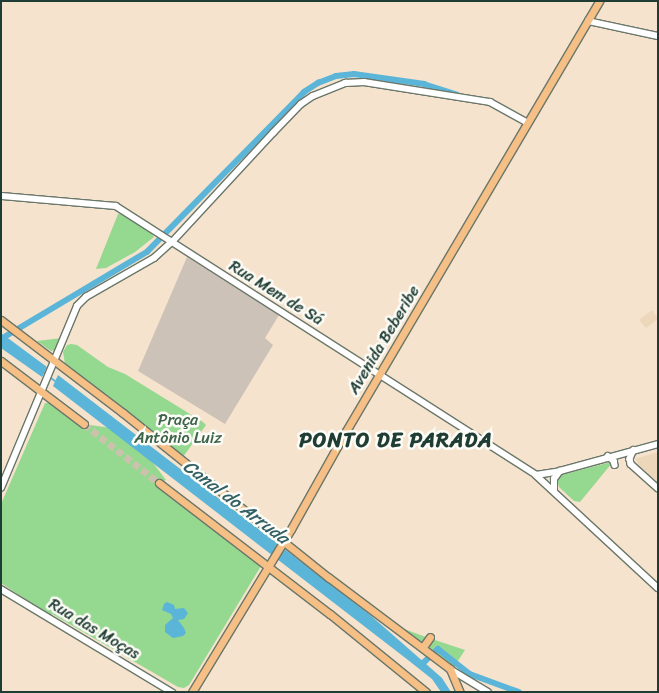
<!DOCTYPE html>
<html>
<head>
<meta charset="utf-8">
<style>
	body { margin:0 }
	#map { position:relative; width:659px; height:693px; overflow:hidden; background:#f6e3cd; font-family:Sriracha,sans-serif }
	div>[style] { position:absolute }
	.built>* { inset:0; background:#edd7ba }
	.industrial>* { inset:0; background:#ccc2b8 }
	.green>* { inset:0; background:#95d890 }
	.water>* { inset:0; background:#5bb5d8 }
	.stream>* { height:2px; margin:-1px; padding:0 1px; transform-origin:1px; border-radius:1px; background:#5bb5d8 }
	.canal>* { height:5.5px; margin:-2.75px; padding:0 2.75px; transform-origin:2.75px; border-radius:2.75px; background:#5bb5d8 }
	.major-tunnel>* { height:7px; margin-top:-3.5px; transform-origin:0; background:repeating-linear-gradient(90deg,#cbc2ae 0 7px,transparent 0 10.5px) }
	.roads { filter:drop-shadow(1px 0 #6a776a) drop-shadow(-1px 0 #6a776a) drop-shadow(0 1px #6a776a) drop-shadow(0 -1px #6a776a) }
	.minor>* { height:5.5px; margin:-2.75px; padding:0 2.75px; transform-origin:2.75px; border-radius:2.75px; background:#fff }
	.major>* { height:7px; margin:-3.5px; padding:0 3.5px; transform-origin:3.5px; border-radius:3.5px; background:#f5bf86 }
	span { translate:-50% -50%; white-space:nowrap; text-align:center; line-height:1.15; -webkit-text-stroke:5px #fdfcf7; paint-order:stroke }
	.street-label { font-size:16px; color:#1f3d34 }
	.park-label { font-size:16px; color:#3c644b }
	.water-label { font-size:18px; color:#316165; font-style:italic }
	.district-label { font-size:21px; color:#1f3d34; font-weight:700; letter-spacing:1px }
	.frame { position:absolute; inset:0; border:2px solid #1f3d34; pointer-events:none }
</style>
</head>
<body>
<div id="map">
	<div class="built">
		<div style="clip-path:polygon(652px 310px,658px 319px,646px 328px,639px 320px)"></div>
		<div style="clip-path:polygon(658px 452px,658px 482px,640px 467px,635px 459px)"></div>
	</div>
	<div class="industrial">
		<div style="clip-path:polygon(187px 257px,279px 315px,265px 338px,273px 345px,225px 424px,138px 371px)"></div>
	</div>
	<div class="green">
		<div style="clip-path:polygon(118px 214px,123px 214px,151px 232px,154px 237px,135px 252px,106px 268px,96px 269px)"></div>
		<div style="clip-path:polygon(62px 338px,56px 350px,51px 351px,37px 341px)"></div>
		<div style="clip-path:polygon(71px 344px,77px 345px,108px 367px,125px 374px,203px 422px,206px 425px,183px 457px,65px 364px,63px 352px,67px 345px)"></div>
		<div style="clip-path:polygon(45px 403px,53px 403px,84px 424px,111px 428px,147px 455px,166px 480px,157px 485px,261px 566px,189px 685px,184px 688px,178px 687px,52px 614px,51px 616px,1px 583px,1px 504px)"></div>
		<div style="clip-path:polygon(611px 462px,612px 463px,580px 502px,574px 501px,559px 487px,557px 480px,561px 475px)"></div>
		<div style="clip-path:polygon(403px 629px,404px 629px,426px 637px,423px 643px)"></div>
		<div style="clip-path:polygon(432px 639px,465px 650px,454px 667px,429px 647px)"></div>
	</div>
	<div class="water">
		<div style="clip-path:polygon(1px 333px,47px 367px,42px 377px,1px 348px)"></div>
		<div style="clip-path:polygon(58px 375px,369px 614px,442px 678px,451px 692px,441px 692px,432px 679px,408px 660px,53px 386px)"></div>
		<div style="clip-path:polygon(167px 602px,174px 605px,175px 609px,184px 608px,188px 613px,184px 619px,178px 620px,184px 628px,186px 633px,183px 636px,173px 638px,165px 632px,165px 625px,173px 618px,171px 614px,162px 610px,164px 604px)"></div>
	</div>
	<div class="stream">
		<div style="left:43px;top:372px;width:15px;rotate:37deg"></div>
	</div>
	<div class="canal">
		<div style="left:6px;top:336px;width:164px;rotate:-30.8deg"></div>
		<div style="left:147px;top:252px;width:224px;rotate:-45.5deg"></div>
		<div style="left:304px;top:92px;width:17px;rotate:-33deg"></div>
		<div style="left:318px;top:83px;width:19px;rotate:-21deg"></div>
		<div style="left:336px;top:76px;width:18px;rotate:-6deg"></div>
		<div style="left:354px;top:74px;width:71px;rotate:8.1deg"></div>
		<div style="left:424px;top:84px;width:35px;rotate:18deg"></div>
		<div style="left:421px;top:665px;width:23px;rotate:-43deg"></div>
		<div style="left:438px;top:649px;width:41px;rotate:38deg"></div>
		<div style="left:470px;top:674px;width:52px;rotate:20.2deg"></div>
	</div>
	<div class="major-tunnel">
		<div style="left:84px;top:424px;width:95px;rotate:38.2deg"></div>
	</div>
	<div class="roads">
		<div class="minor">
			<div style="left:588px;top:21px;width:72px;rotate:12.1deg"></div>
			<div style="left:1px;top:196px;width:115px;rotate:5deg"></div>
			<div style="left:116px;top:206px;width:499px;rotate:32.6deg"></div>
			<div style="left:536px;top:475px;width:166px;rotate:42.8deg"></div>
			<div style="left:634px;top:450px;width:10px;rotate:114deg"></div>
			<div style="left:630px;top:459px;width:5px;rotate:79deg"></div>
			<div style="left:631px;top:464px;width:36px;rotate:42deg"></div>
			<div style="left:608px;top:456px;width:8px;rotate:40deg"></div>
			<div style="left:614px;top:461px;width:4px;rotate:76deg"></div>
			<div style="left:536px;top:475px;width:24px;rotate:-9deg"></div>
			<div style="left:560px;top:471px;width:102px;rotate:-15.4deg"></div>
			<div style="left:1px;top:488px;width:197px;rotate:-67.3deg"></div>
			<div style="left:77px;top:306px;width:13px;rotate:-45deg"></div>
			<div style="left:86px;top:297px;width:78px;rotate:-29.8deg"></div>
			<div style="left:154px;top:258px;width:24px;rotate:-42deg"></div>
			<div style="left:172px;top:242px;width:149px;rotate:-47.2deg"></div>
			<div style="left:273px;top:133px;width:40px;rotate:-46deg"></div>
			<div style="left:301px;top:104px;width:14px;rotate:-34deg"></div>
			<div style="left:313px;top:96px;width:35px;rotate:-22deg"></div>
			<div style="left:345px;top:83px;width:19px;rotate:-3deg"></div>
			<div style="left:364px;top:82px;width:128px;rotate:9deg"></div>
			<div style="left:490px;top:102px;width:43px;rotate:28.9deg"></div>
			<div style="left:554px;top:491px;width:12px;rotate:-90deg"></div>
			<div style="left:554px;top:479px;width:10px;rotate:-53deg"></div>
			<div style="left:1px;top:589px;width:200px;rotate:31.1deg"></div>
			<div style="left:450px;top:669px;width:44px;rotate:31.2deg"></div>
		</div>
		<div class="major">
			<div style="left:1px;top:320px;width:153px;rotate:37.3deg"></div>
			<div style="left:123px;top:413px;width:263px;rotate:38.7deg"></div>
			<div style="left:328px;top:577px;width:153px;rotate:37deg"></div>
			<div style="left:450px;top:669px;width:25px;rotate:67deg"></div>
			<div style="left:1px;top:361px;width:104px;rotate:37.2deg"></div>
			<div style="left:159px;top:483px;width:215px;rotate:37.5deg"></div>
			<div style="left:330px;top:614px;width:124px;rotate:39.1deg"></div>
			<div style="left:423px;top:647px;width:12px;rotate:-55deg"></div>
			<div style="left:192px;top:692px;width:191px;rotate:-58.7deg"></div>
			<div style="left:291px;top:529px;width:112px;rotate:-60.7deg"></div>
			<div style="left:346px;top:431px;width:499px;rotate:-59.5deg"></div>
		</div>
	</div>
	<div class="street-label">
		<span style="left:276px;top:293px;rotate:32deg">Rua Mem de Sá</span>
		<span style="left:384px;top:340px;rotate:-59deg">Avenida Beberibe</span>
		<span style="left:94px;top:629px;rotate:31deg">Rua das Moças</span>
	</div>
	<div class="park-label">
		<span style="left:178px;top:429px">Praça<br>Antônio Luiz</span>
	</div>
	<div class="water-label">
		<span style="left:236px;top:502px;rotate:37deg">Canal do Arruda</span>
	</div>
	<div class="district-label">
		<span style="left:396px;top:440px">PONTO DE PARADA</span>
	</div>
	<div class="frame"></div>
</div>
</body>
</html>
